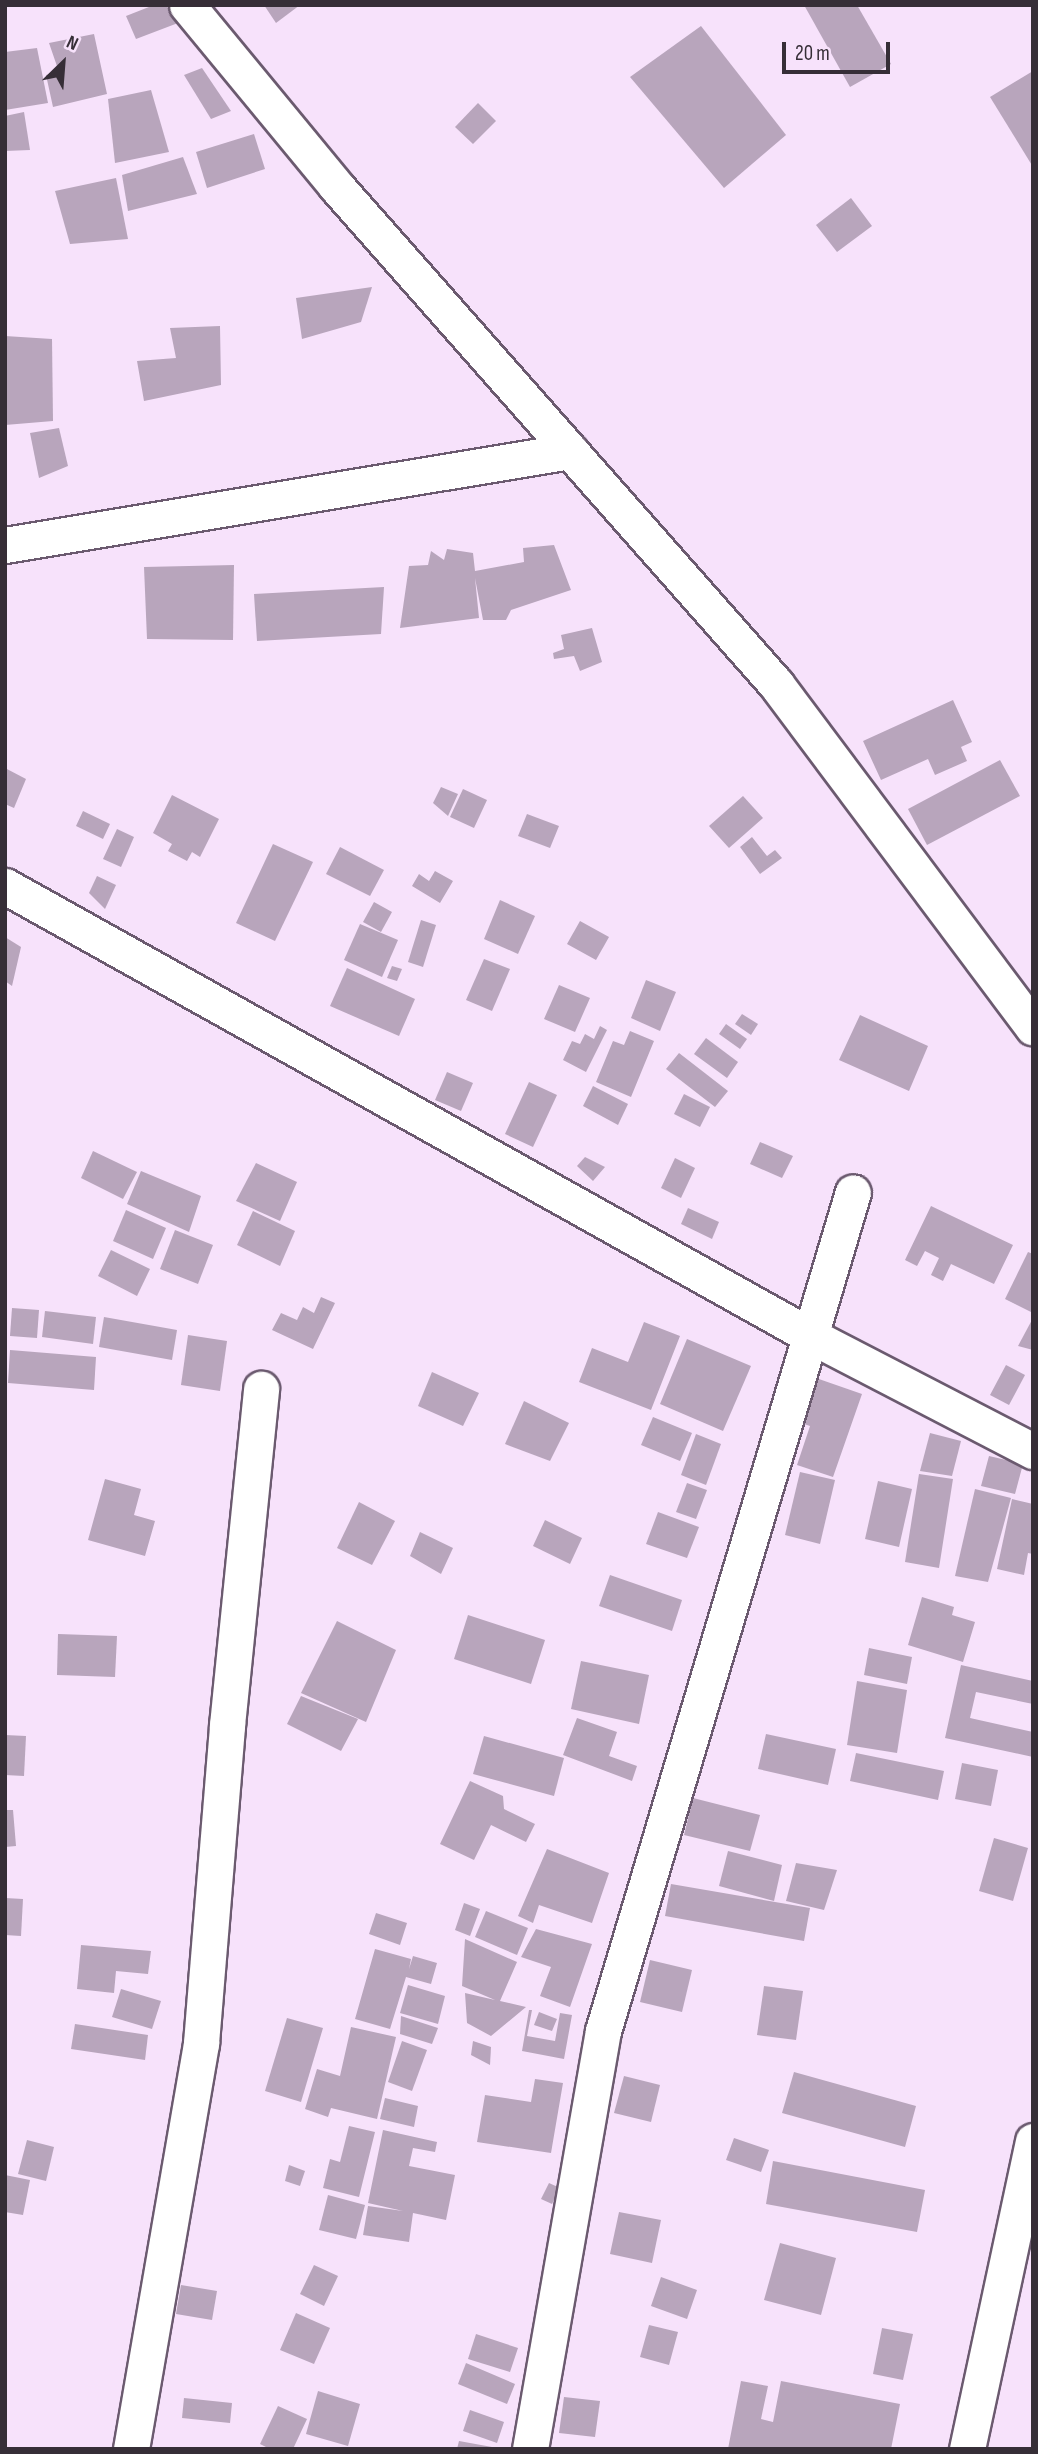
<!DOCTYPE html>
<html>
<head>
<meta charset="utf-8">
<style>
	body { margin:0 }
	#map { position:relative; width:1038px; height:2454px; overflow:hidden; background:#f7e2fb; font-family:"Sofia Sans Condensed",sans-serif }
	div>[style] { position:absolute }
	.building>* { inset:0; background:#b8a5bc }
	.roads { filter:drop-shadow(2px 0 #6b5a6f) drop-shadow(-2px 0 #6b5a6f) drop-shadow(0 2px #6b5a6f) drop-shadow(0 -2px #6b5a6f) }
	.street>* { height:35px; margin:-17.5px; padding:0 17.5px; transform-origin:17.5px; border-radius:17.5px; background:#fff }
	span { translate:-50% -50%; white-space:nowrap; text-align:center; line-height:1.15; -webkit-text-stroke:5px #f7e2fb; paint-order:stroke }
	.frame { position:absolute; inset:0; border:7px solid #362e37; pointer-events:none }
	.north { position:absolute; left:28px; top:28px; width:70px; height:70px; -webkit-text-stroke:5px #f7e2fb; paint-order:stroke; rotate:25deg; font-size:19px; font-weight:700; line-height:28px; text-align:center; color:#362e37 }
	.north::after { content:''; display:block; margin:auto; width:24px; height:32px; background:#362e37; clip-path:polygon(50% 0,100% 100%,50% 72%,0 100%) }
	.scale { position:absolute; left:782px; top:42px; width:108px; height:32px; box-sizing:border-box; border:4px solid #362e37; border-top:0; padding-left:9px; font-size:21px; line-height:24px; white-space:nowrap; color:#362e37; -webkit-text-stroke:5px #f7e2fb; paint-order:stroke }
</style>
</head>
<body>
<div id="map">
	<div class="building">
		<div style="clip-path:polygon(154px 5px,166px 5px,178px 23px,136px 39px,126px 16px)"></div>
		<div style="clip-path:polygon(264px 5px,300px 5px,276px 23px)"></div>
		<div style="clip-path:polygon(804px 5px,857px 5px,891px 64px,850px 87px)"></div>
		<div style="clip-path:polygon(701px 26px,786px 135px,724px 188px,630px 77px)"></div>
		<div style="clip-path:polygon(94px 34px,107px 94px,53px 107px,46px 75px,59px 72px,49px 43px)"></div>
		<div style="clip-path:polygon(37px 48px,48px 103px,5px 110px,5px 52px)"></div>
		<div style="clip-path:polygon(202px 68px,231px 111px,211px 119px,184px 75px)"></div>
		<div style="clip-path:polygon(1033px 71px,1033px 167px,990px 97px)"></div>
		<div style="clip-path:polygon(151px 90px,169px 152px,115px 163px,108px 99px)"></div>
		<div style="clip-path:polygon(478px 103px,496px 121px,473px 144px,455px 127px)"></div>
		<div style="clip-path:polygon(24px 112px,30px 150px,5px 151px,5px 116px)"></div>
		<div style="clip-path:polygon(254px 134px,265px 169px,207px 188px,196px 152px)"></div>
		<div style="clip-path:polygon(183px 157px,197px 194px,128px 211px,122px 175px)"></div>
		<div style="clip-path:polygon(116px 178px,128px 239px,70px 244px,55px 191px)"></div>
		<div style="clip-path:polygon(851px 198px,872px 226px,837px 252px,816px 225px)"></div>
		<div style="clip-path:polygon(372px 287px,361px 322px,302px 339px,296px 298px)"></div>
		<div style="clip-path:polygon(220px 326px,221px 385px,144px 401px,137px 361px,176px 358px,170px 328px)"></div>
		<div style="clip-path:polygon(5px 336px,52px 339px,53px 421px,5px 425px)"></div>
		<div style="clip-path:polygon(59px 428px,68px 466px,39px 478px,30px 433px)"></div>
		<div style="clip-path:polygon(554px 545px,571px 590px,511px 610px,506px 620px,483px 620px,475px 578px,479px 618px,400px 628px,409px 566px,428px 565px,431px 551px,444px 560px,447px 549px,473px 553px,475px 571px,524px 562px,523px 548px)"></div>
		<div style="clip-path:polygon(234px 565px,233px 640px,147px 639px,144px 567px)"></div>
		<div style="clip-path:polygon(384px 587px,381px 634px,257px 641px,254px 594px)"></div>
		<div style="clip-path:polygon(592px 628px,602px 662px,580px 671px,574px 656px,554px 659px,553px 653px,564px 649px,561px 635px)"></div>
		<div style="clip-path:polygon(953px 700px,972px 742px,961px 747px,967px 761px,935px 775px,928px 759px,881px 780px,863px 741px)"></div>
		<div style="clip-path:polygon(1000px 760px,1020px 796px,927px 845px,908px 809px)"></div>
		<div style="clip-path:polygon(5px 768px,26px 779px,14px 808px,5px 804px)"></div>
		<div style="clip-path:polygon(441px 787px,458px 794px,448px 816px,433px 803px)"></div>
		<div style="clip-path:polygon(463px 789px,487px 800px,474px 828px,450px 817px)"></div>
		<div style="clip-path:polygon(172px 795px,219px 819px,200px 857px,192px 852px,187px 861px,168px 851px,172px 844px,153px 833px)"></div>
		<div style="clip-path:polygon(743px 796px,763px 818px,729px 848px,709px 826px)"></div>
		<div style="clip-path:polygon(83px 811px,110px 824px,103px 839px,76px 826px)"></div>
		<div style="clip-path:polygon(527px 814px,559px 826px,550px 848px,518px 836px)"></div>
		<div style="clip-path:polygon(117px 829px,134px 837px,121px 867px,103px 859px)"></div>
		<div style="clip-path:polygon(752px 837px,767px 856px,775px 850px,782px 858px,760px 874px,740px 847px)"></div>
		<div style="clip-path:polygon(273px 844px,313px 862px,275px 941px,236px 923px)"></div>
		<div style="clip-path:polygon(340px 847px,384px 870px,370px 896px,326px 874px)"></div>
		<div style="clip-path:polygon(435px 871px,453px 881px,440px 903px,412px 886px,419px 874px,429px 881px)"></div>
		<div style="clip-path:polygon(97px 876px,116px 885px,105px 909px,89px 893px)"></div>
		<div style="clip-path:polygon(500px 900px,535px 916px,518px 954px,484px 939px)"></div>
		<div style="clip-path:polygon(374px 902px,392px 912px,381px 932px,363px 922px)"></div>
		<div style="clip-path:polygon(421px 920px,436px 925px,423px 967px,408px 962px)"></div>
		<div style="clip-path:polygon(580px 921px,609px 937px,596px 960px,567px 944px)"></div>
		<div style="clip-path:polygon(360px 924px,398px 940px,382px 977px,344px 960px)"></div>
		<div style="clip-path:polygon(5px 937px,21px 947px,12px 986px,5px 981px)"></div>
		<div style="clip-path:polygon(484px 959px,510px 969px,492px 1011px,466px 1000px)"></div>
		<div style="clip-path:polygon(392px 966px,402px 969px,397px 981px,387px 978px)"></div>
		<div style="clip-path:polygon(347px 968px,415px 999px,399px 1036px,330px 1006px)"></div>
		<div style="clip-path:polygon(646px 980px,676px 992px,660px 1031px,631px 1018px)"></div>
		<div style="clip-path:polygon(559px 985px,590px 998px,575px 1032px,544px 1019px)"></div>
		<div style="clip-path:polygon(742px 1014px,758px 1024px,751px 1035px,735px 1024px)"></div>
		<div style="clip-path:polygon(860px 1015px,928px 1046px,909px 1091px,839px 1060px)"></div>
		<div style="clip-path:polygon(726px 1024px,747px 1039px,740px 1049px,719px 1034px)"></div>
		<div style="clip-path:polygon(600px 1026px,607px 1030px,586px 1072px,563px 1060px,572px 1041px,580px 1044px,585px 1034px,594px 1039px)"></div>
		<div style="clip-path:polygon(630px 1031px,654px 1041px,631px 1097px,596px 1082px,613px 1041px,624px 1045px)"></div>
		<div style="clip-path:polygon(706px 1038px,738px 1062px,727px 1078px,694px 1054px)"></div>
		<div style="clip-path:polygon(679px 1053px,728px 1091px,715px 1107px,666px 1069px)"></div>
		<div style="clip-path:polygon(447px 1072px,473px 1083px,461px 1111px,435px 1100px)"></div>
		<div style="clip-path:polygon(529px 1082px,557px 1095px,533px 1147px,505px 1134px)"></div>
		<div style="clip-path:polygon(593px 1086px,628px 1104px,618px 1125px,583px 1106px)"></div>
		<div style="clip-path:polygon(684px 1094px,710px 1107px,700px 1127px,674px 1114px)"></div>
		<div style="clip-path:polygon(760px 1142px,793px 1156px,782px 1178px,750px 1164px)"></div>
		<div style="clip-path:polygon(93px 1151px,137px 1172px,123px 1199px,81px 1178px)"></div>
		<div style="clip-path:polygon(585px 1157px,605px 1167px,593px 1181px,577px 1166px)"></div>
		<div style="clip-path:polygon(675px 1158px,695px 1168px,681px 1198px,661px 1188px)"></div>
		<div style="clip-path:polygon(256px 1163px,297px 1182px,280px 1221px,236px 1201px)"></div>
		<div style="clip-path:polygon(141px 1171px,201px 1196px,189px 1232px,127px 1204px)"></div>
		<div style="clip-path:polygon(931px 1206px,1013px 1245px,994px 1284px,951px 1264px,943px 1281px,931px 1275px,939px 1258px,925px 1251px,917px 1266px,905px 1260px)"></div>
		<div style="clip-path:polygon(688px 1208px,719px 1222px,712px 1239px,681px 1224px)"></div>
		<div style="clip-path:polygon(126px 1210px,166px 1228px,153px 1259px,113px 1241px)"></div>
		<div style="clip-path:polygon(253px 1211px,295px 1231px,280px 1266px,237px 1245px)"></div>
		<div style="clip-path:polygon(175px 1230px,213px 1245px,198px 1284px,160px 1269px)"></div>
		<div style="clip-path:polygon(111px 1250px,150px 1269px,137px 1296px,98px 1276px)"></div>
		<div style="clip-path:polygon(1028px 1252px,1033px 1254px,1033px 1313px,1005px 1299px)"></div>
		<div style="clip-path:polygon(321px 1297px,335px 1303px,313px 1349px,272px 1330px,281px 1313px,297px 1320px,303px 1307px,314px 1313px)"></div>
		<div style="clip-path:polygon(12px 1308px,39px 1310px,37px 1338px,10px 1336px)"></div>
		<div style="clip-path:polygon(45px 1311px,96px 1317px,93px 1344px,42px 1337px)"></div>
		<div style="clip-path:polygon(104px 1317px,177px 1330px,172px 1360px,99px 1347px)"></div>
		<div style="clip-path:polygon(1033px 1318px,1033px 1350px,1018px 1346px)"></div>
		<div style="clip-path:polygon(644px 1322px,680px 1336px,651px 1410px,579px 1382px,592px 1348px,628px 1362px)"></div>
		<div style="clip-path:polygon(188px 1335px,227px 1341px,220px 1391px,181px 1385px)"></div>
		<div style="clip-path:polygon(687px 1339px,751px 1366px,723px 1431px,660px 1404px)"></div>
		<div style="clip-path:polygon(10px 1350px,96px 1357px,94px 1390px,8px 1383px)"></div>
		<div style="clip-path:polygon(1006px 1365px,1025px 1375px,1009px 1405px,990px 1395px)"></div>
		<div style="clip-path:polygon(793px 1370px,862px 1394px,833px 1477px,797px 1465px,810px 1426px,777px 1415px)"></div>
		<div style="clip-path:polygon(432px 1372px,479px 1393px,463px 1426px,418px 1406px)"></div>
		<div style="clip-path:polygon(524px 1401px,569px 1423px,550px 1461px,505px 1444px)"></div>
		<div style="clip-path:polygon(653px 1417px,692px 1433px,680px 1461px,641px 1445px)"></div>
		<div style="clip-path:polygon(930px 1433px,961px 1441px,952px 1476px,920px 1471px)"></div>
		<div style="clip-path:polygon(696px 1434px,721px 1444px,706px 1485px,681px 1475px)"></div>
		<div style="clip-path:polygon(989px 1456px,1023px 1464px,1015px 1494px,981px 1486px)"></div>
		<div style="clip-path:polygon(800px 1472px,835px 1480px,820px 1544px,785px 1535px)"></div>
		<div style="clip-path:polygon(919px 1474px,953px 1479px,939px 1568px,905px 1562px)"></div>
		<div style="clip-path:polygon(105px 1479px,141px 1489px,134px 1515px,155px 1521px,145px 1556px,88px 1540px)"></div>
		<div style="clip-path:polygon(878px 1481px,912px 1489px,899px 1547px,865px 1539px)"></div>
		<div style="clip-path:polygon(687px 1483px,707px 1490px,696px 1519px,676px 1512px)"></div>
		<div style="clip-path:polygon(975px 1489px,1011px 1498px,988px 1582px,955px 1576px)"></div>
		<div style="clip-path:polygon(1012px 1499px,1033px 1504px,1033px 1554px,1028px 1553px,1024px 1575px,997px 1569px)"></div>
		<div style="clip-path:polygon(359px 1502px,395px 1521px,372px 1565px,337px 1548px)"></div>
		<div style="clip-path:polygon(658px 1512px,699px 1527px,687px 1558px,646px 1544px)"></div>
		<div style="clip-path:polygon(545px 1520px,582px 1538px,570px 1564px,533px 1546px)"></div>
		<div style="clip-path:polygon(420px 1532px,453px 1548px,441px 1574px,410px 1556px)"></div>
		<div style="clip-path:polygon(610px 1575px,682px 1600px,672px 1631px,599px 1606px)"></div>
		<div style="clip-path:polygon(922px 1597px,954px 1607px,952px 1615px,975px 1622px,963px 1662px,908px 1645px)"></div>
		<div style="clip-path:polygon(468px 1615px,545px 1640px,531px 1684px,454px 1659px)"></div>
		<div style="clip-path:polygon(337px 1621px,396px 1650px,366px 1722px,301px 1693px)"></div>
		<div style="clip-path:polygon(58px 1634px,117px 1636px,115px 1677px,57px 1675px)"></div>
		<div style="clip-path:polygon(869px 1648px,912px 1657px,907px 1684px,864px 1675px)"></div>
		<div style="clip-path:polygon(581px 1661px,649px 1675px,639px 1724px,571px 1709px)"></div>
		<div style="clip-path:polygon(961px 1665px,1033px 1681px,1033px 1704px,976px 1692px,970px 1718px,1033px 1732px,1033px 1757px,945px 1738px)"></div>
		<div style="clip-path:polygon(857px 1681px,907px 1690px,897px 1753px,847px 1745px)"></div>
		<div style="clip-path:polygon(301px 1696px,358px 1719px,341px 1751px,287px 1724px)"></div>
		<div style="clip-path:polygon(577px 1718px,617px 1732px,609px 1756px,637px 1766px,632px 1781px,563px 1755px)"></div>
		<div style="clip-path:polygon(766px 1734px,836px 1749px,828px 1785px,758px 1769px)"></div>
		<div style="clip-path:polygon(5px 1735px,26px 1736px,24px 1776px,5px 1775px)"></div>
		<div style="clip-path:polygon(484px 1736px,564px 1758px,554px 1796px,473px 1774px)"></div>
		<div style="clip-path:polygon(856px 1753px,944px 1771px,938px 1800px,850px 1781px)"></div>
		<div style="clip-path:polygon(962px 1763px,998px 1770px,991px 1806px,955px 1799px)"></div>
		<div style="clip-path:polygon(470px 1781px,503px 1796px,504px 1809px,535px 1824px,526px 1842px,491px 1825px,474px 1860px,440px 1844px)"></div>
		<div style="clip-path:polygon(693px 1798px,760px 1815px,750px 1851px,684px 1835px)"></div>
		<div style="clip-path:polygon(5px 1810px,13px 1810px,16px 1846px,5px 1847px)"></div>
		<div style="clip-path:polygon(994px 1838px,1028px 1848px,1013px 1901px,979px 1891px)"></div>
		<div style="clip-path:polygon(547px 1849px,609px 1873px,592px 1923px,539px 1905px,533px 1923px,518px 1916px)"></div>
		<div style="clip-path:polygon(728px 1851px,782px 1865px,774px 1901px,719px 1886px)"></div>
		<div style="clip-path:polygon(796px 1863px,837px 1870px,824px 1910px,786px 1901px)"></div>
		<div style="clip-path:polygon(671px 1884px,810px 1908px,804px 1941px,665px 1916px)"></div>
		<div style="clip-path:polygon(5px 1898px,23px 1899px,21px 1936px,5px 1935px)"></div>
		<div style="clip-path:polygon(464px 1903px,480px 1909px,470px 1936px,455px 1930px)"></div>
		<div style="clip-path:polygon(486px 1911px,528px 1928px,517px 1955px,475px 1937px)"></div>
		<div style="clip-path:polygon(376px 1913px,407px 1923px,400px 1945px,369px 1934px)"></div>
		<div style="clip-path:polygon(536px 1929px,592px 1944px,570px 2007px,540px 1996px,551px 1967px,521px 1957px)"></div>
		<div style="clip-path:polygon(465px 1939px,517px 1962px,500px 2001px,526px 2007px,491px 2036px,467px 2023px,465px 1993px,495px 2000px,462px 1986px)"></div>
		<div style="clip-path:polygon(81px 1945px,151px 1951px,148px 1974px,116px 1971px,114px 1993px,77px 1989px)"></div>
		<div style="clip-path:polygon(375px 1949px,411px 1959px,409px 1969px,413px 1956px,437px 1963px,431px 1984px,406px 1977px,390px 2029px,355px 2019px)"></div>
		<div style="clip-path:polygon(650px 1960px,692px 1970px,682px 2012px,640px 2002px)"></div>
		<div style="clip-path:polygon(408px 1985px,445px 1996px,438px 2024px,400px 2013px)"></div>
		<div style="clip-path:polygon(764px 1986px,803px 1991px,796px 2040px,757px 2035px)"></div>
		<div style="clip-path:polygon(121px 1989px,161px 2001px,152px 2029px,112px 2017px)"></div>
		<div style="clip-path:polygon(529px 2010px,532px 2010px,527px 2036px,555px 2041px,560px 2013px,572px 2015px,564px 2059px,522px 2051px)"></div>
		<div style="clip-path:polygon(539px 2012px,557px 2019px,552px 2031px,534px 2025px)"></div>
		<div style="clip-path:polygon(401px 2016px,438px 2028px,432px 2044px,400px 2034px)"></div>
		<div style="clip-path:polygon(287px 2018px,323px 2028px,301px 2102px,265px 2091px)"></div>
		<div style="clip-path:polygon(75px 2024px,148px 2035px,145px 2060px,71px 2049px)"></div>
		<div style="clip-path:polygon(351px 2027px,396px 2037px,377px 2119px,331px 2108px,328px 2117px,305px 2109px,317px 2069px,340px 2076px)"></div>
		<div style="clip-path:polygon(402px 2041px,427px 2050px,412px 2091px,388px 2082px)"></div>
		<div style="clip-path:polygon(473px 2041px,491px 2047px,490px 2065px,471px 2055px)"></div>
		<div style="clip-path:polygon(794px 2072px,916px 2106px,905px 2147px,782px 2113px)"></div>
		<div style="clip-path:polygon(624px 2076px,660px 2085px,651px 2122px,614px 2113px)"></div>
		<div style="clip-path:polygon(535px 2079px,563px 2083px,551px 2153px,477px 2142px,485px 2095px,531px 2102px)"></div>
		<div style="clip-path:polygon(385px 2098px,418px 2106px,414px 2127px,380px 2119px)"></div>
		<div style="clip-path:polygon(349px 2126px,375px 2132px,359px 2197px,323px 2188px,330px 2159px,340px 2162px)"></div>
		<div style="clip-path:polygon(383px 2130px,437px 2142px,435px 2152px,413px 2148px,409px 2166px,455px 2175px,446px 2220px,413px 2213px,409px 2242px,363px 2235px,368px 2206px,403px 2211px,368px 2203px)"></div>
		<div style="clip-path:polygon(734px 2138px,769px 2150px,761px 2172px,726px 2160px)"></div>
		<div style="clip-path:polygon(27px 2140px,54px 2147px,46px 2181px,18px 2174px)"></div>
		<div style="clip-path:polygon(773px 2161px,925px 2190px,917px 2232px,766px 2204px)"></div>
		<div style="clip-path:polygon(289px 2165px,305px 2171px,300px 2186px,285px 2181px)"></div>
		<div style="clip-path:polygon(5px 2175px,30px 2180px,23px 2215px,5px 2212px)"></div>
		<div style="clip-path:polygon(549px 2183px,560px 2188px,552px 2204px,541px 2199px)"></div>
		<div style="clip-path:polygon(328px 2195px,365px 2205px,356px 2239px,319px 2230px)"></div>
		<div style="clip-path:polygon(619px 2212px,661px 2220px,652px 2263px,610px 2254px)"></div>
		<div style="clip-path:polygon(780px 2243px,836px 2258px,821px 2315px,764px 2300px)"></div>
		<div style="clip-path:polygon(314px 2265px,338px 2276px,324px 2306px,300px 2294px)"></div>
		<div style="clip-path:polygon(661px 2277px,697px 2290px,687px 2319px,651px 2306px)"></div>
		<div style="clip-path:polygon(181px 2285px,217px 2291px,212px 2320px,176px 2314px)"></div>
		<div style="clip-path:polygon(296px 2313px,330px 2328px,314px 2364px,280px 2350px)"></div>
		<div style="clip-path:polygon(649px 2325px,678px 2332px,669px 2365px,640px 2357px)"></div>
		<div style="clip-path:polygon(882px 2328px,913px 2334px,903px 2380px,873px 2374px)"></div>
		<div style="clip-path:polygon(476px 2334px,518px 2348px,510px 2372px,468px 2359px)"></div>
		<div style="clip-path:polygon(466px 2363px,515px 2384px,507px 2404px,458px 2384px)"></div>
		<div style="clip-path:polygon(741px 2381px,768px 2386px,761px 2419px,773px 2422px,781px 2381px,900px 2404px,891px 2449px,728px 2449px)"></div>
		<div style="clip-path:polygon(318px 2391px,360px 2404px,348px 2446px,306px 2434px)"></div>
		<div style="clip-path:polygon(564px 2397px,600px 2401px,595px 2437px,559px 2433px)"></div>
		<div style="clip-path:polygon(184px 2398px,232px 2403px,230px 2423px,182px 2418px)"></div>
		<div style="clip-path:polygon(278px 2406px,307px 2419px,293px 2449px,270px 2449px,260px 2444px)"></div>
		<div style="clip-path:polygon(470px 2410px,504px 2422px,497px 2443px,463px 2431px)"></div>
		<div style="clip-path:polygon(459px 2441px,492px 2447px,492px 2449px,457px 2449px)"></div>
	</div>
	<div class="roads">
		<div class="street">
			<div style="left:187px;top:5px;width:234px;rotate:50.5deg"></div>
			<div style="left:336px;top:186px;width:665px;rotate:48.54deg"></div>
			<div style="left:776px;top:684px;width:429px;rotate:53.2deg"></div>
			<div style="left:5px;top:545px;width:573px;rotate:-9.45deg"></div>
			<div style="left:5px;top:886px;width:923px;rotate:29.18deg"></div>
			<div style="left:811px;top:1336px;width:250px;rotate:27.4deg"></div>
			<div style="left:131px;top:2449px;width:412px;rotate:-80.2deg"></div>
			<div style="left:201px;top:2043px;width:319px;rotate:-85.3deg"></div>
			<div style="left:227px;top:1725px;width:338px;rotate:-84.2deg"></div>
			<div style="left:530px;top:2449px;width:424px;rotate:-80.1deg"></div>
			<div style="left:603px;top:2031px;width:875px;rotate:-73.41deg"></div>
			<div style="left:967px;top:2449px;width:315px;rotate:-77.9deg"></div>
		</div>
	</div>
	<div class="frame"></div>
	<div class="north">N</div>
	<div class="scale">20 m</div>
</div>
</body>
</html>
